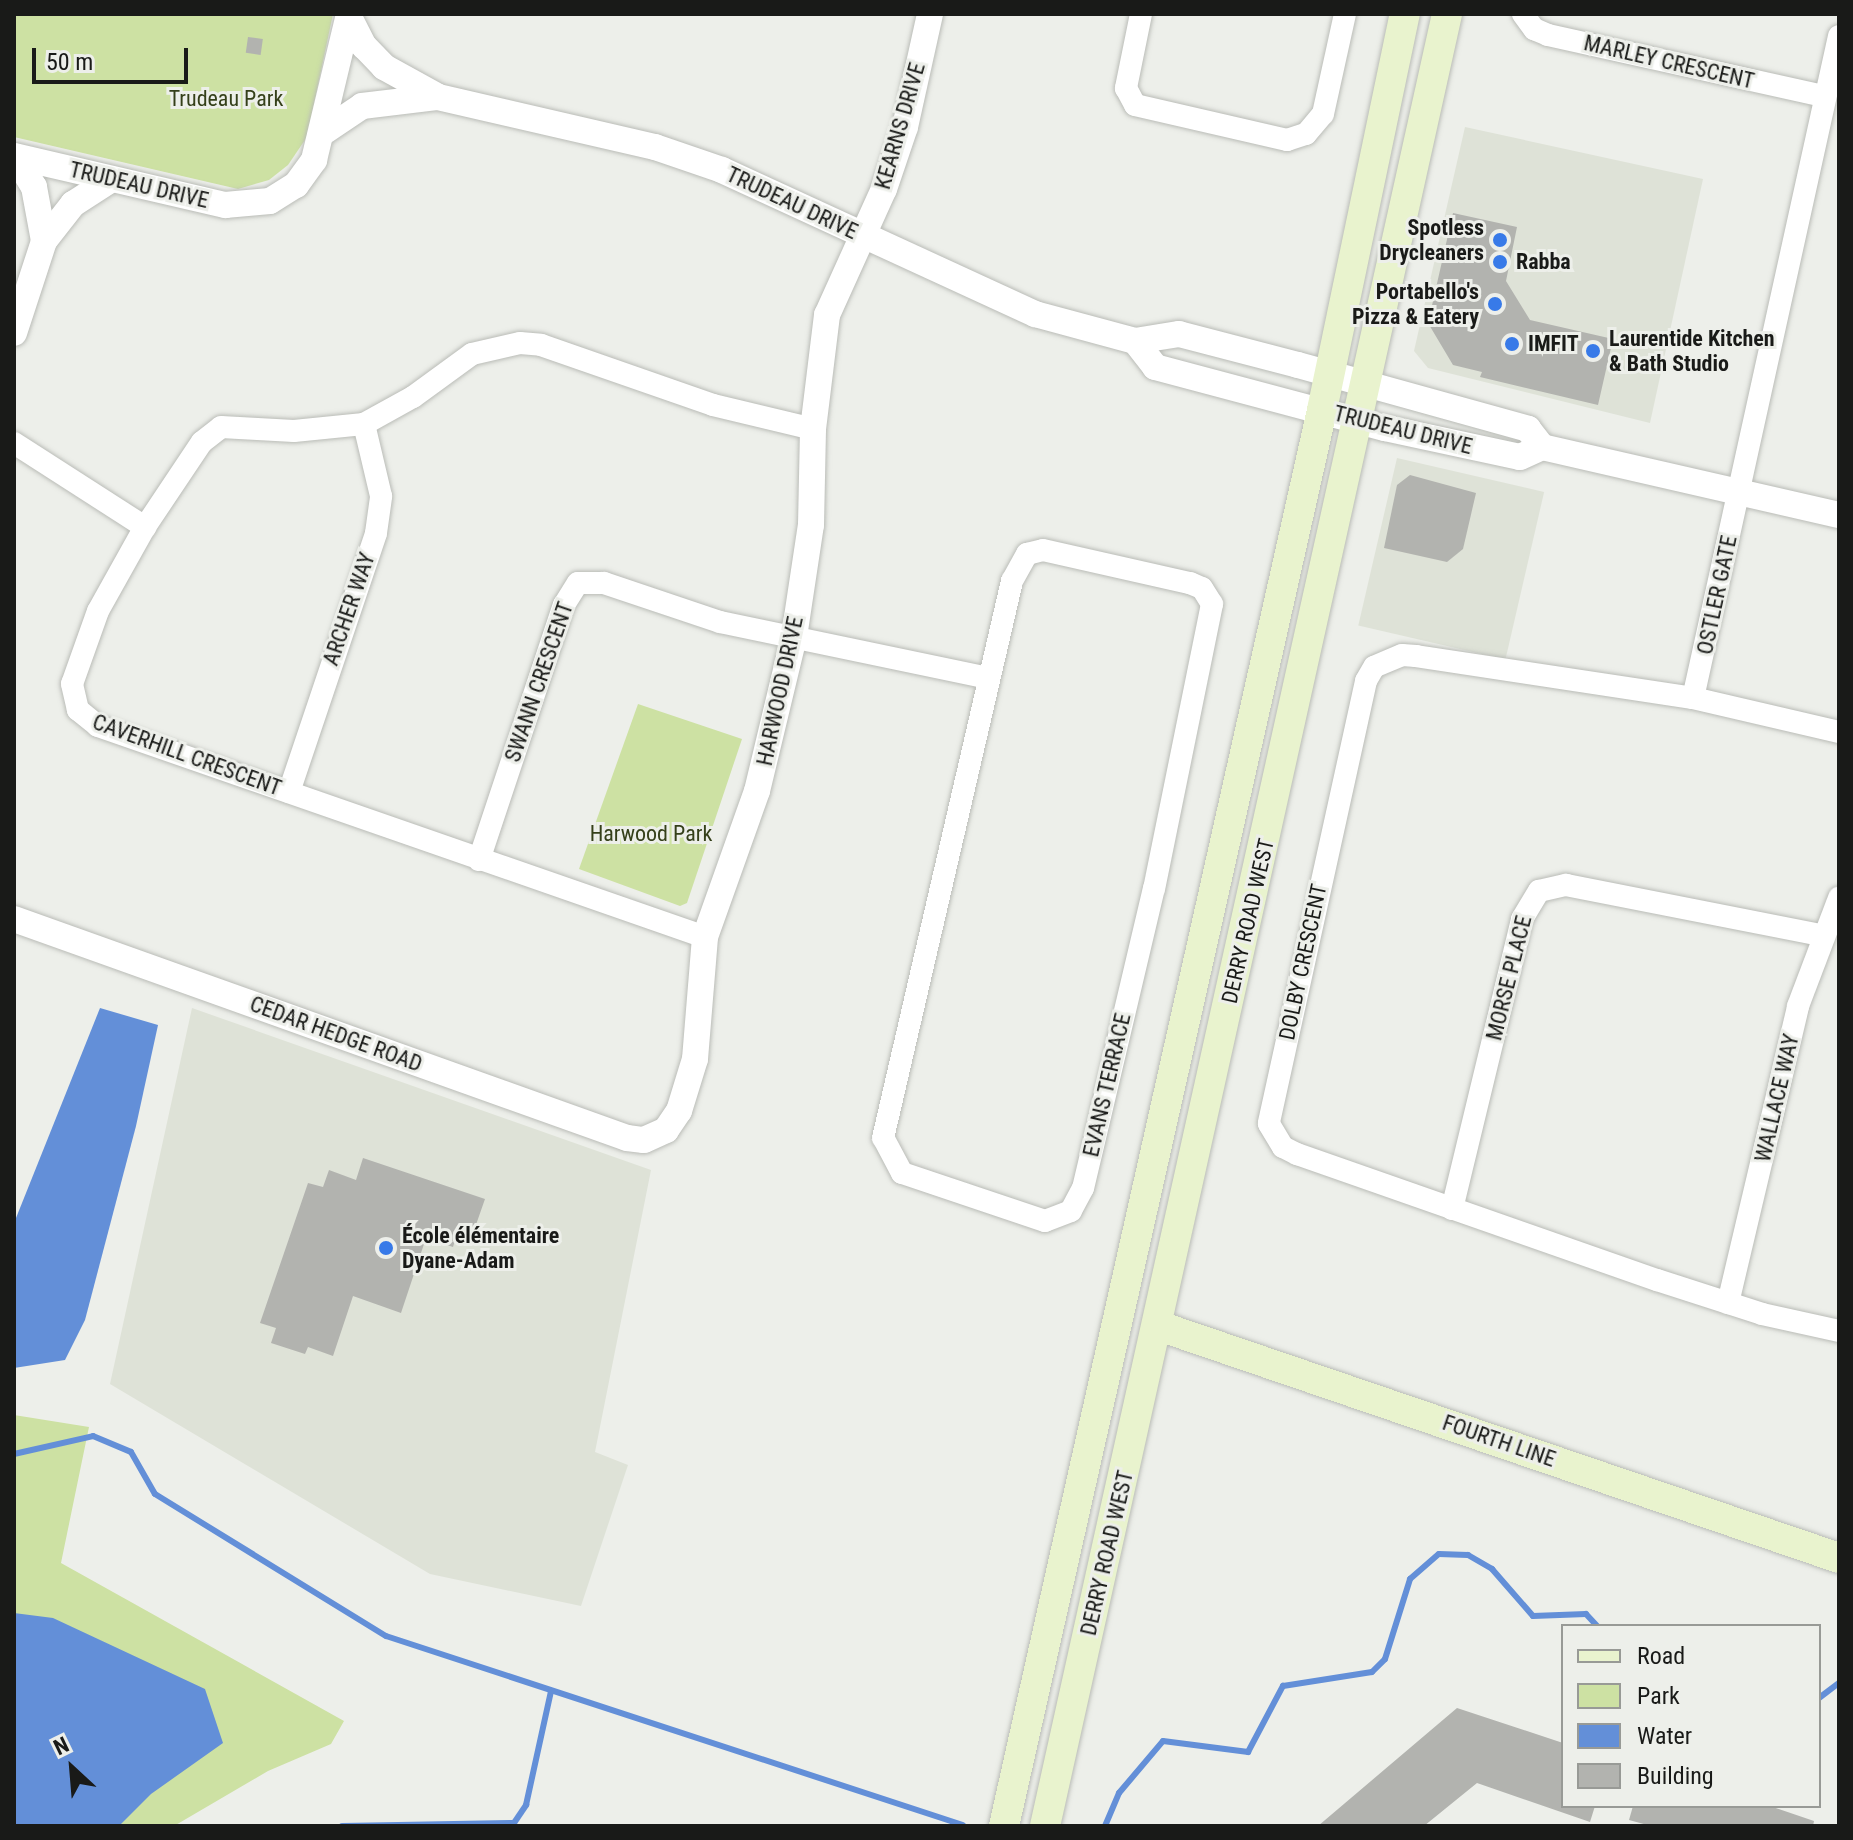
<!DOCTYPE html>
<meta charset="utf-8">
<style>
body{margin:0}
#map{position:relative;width:1853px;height:1840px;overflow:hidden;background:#edefea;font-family:"Roboto Condensed",sans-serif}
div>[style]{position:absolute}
.built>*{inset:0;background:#dee2d7;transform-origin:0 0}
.green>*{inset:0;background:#cde1a3}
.water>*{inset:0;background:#638fd8}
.stream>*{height:6px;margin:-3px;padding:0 3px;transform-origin:3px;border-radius:3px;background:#638fd8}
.building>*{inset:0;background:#b2b3af;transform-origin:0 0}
.roads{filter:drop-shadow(0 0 2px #babcb7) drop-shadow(0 0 2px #babcb7)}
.minor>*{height:22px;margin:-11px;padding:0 11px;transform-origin:11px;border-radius:11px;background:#fff}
.tertiary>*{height:26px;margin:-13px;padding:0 13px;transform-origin:13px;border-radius:13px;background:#fff}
.secondary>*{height:30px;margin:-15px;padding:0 15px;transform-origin:15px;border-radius:15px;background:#e9f3ce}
.dots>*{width:22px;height:22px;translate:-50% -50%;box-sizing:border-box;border:4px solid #edefea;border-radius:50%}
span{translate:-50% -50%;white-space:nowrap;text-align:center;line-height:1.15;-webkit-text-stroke:6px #edefea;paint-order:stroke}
.street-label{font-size:22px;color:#191a18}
.park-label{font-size:22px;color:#35401a}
.poi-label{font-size:22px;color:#191a18;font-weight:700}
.right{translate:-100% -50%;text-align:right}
.left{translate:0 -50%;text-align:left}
.frame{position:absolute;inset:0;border:16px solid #191a18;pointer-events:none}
.legend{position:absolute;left:1561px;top:1624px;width:260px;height:184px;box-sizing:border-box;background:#edefea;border:2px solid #989a96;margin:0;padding:10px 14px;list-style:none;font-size:24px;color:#191a18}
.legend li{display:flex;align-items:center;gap:16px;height:40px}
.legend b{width:40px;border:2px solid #989a96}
.north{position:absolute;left:32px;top:1728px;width:80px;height:80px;-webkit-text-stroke:6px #edefea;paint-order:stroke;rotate:334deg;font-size:22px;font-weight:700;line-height:32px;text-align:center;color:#191a18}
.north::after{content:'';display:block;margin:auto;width:28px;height:36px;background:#191a18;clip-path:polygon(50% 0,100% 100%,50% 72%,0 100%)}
.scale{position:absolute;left:32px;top:48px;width:156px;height:36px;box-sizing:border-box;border:4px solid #191a18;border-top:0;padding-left:10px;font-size:24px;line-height:28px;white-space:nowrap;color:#191a18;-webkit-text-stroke:6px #edefea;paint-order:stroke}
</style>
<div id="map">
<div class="built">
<div style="clip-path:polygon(1465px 127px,1703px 179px,1650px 423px,1428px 368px,1414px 351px)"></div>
<div style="left:1397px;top:458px;width:151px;height:172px;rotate:13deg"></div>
<div style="clip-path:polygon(192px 1008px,651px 1170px,595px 1452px,628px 1465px,581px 1606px,430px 1574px,110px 1384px)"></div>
</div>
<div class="green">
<div style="clip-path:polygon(14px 14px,333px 14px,307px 137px,288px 165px,269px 180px,238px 189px,14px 137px)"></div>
<div style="clip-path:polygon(638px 704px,742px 739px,687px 903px,680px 906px,579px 869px)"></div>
<div style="clip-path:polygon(14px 1415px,89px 1427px,61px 1563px,344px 1721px,331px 1744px,268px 1771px,174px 1826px,14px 1826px)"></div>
</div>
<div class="water">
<div style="clip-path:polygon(100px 1008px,158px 1025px,136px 1126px,85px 1320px,65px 1360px,14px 1368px,14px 1223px)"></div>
<div style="clip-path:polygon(14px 1613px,53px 1618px,205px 1689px,223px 1743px,151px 1794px,119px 1826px,14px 1826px)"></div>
</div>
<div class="stream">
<div style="left:14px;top:1454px;width:81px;rotate:-12.8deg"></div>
<div style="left:93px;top:1436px;width:41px;rotate:22.8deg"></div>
<div style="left:131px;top:1452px;width:48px;rotate:60.3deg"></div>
<div style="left:155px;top:1494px;width:271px;rotate:31.6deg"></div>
<div style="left:386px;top:1636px;width:607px;rotate:18.14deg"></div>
<div style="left:1819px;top:1698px;width:25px;rotate:-37deg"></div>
<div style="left:342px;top:1826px;width:172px;rotate:-1deg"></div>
<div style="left:514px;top:1823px;width:22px;rotate:-56deg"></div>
<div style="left:526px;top:1805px;width:117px;rotate:-77.6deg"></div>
<div style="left:1105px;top:1826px;width:36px;rotate:-67deg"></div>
<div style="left:1119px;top:1793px;width:68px;rotate:-49.8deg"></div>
<div style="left:1163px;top:1741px;width:86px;rotate:7.4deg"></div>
<div style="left:1248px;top:1752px;width:75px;rotate:-62.1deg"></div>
<div style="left:1283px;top:1686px;width:90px;rotate:-8.9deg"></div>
<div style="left:1372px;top:1672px;width:18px;rotate:-45deg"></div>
<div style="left:1385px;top:1659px;width:84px;rotate:-72.6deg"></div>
<div style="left:1410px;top:1579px;width:38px;rotate:-41deg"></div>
<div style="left:1439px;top:1554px;width:29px;rotate:2deg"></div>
<div style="left:1468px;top:1555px;width:28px;rotate:30deg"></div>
<div style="left:1492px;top:1569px;width:62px;rotate:48.9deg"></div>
<div style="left:1533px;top:1616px;width:53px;rotate:-2.2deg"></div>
<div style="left:1586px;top:1614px;width:16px;rotate:47deg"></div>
</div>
<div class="building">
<div style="left:248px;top:37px;width:15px;height:16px;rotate:8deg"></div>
<div style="clip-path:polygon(1453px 213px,1517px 227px,1506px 281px,1530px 320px,1613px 339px,1598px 405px,1480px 377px,1482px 372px,1453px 365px,1428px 323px)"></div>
<div style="clip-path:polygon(1410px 475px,1476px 493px,1463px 549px,1447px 562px,1384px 548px,1397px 485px)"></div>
<div style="clip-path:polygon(363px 1158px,485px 1199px,471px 1239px,457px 1234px,453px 1247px,426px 1238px,401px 1313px,353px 1296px,333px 1356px,308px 1347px,305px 1354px,271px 1343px,276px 1328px,260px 1323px,308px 1183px,323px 1187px,329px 1170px,356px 1180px)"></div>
<div style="clip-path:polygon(1457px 1708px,1563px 1743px,1563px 1806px,1595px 1806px,1590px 1822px,1477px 1783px,1424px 1826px,1318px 1826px)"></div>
<div style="clip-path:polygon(1633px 1806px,1770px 1806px,1814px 1821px,1813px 1826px,1651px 1826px,1629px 1820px)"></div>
</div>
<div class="roads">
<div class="minor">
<div style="left:1141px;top:14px;width:76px;rotate:101.5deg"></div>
<div style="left:1126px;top:88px;width:19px;rotate:62deg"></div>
<div style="left:1135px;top:105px;width:156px;rotate:13deg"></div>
<div style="left:1287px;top:140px;width:20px;rotate:-18deg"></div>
<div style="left:1306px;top:134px;width:26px;rotate:-50deg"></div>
<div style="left:1323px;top:114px;width:102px;rotate:-77.6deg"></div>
<div style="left:1523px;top:14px;width:19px;rotate:54deg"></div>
<div style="left:1534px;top:29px;width:15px;rotate:23deg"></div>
<div style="left:1548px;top:35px;width:282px;rotate:12.5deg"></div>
<div style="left:14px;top:443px;width:156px;rotate:32.7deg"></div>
<div style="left:1043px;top:550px;width:151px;rotate:12.7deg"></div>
<div style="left:1190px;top:583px;width:13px;rotate:23deg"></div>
<div style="left:1202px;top:588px;width:19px;rotate:58deg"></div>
<div style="left:1212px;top:604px;width:290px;rotate:101.5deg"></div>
<div style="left:1154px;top:888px;width:308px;rotate:103.3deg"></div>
<div style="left:1083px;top:1188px;width:26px;rotate:118deg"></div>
<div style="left:1071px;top:1211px;width:28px;rotate:159deg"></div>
<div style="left:1045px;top:1221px;width:151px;rotate:-161.4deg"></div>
<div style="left:902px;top:1173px;width:40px;rotate:-118deg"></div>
<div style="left:883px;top:1138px;width:572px;rotate:-76.96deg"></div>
<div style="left:1012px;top:581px;width:31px;rotate:-61deg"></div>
<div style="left:1027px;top:554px;width:16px;rotate:-14deg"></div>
<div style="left:1693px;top:698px;width:678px;rotate:-77.56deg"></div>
<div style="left:1839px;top:732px;width:150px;rotate:-166.9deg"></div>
<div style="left:1693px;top:698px;width:280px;rotate:-171.4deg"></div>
<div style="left:1416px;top:656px;width:14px;rotate:-176deg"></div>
<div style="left:1402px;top:655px;width:30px;rotate:157deg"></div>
<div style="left:1374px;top:667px;width:16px;rotate:120deg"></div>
<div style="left:1366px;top:681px;width:453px;rotate:102.4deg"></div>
<div style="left:1269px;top:1124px;width:27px;rotate:59deg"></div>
<div style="left:1283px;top:1147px;width:16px;rotate:27deg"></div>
<div style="left:1297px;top:1154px;width:381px;rotate:19.3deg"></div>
<div style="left:1657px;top:1280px;width:110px;rotate:17.9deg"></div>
<div style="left:1762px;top:1314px;width:79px;rotate:12.4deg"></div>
<div style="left:289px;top:792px;width:273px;rotate:-71.4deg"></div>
<div style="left:376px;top:533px;width:37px;rotate:-82deg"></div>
<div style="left:381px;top:496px;width:74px;rotate:-103.3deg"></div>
<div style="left:479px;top:860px;width:269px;rotate:-71.6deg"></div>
<div style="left:564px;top:605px;width:26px;rotate:-58deg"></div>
<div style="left:578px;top:583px;width:26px"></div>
<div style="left:604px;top:583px;width:122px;rotate:18.6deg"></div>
<div style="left:720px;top:622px;width:273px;rotate:11.8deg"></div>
<div style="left:705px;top:937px;width:643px;rotate:-160.83deg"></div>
<div style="left:98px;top:726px;width:26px;rotate:-141deg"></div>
<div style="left:78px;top:710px;width:27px;rotate:-103deg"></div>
<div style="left:72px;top:684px;width:77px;rotate:-70.4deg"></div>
<div style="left:98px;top:611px;width:96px;rotate:-60.8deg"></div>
<div style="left:145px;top:527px;width:102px;rotate:-56.2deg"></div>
<div style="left:202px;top:442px;width:24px;rotate:-38deg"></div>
<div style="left:221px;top:427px;width:73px;rotate:3.1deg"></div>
<div style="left:294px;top:431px;width:70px;rotate:-5.7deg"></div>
<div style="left:364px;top:424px;width:56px;rotate:-28.9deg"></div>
<div style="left:413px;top:397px;width:73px;rotate:-36.1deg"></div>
<div style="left:472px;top:354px;width:49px;rotate:-12.9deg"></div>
<div style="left:520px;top:343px;width:21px;rotate:5deg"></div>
<div style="left:541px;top:345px;width:182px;rotate:19.2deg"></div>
<div style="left:713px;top:405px;width:103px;rotate:13.5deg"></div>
<div style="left:1452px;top:1209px;width:298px;rotate:-76.4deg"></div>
<div style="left:1522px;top:919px;width:33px;rotate:-59deg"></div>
<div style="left:1539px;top:891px;width:28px;rotate:-13deg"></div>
<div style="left:1566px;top:885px;width:260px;rotate:11.1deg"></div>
<div style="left:1728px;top:1303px;width:305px;rotate:-76.7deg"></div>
<div style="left:1798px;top:1006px;width:116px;rotate:-69.2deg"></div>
</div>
<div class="tertiary">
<div style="left:349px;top:17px;width:33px;rotate:63deg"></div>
<div style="left:364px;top:46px;width:29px;rotate:46deg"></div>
<div style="left:384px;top:67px;width:58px;rotate:28.8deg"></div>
<div style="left:322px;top:133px;width:48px;rotate:-34deg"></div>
<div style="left:362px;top:106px;width:77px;rotate:-6.8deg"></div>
<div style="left:438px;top:97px;width:223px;rotate:13deg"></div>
<div style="left:655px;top:147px;width:71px;rotate:18.9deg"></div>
<div style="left:722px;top:170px;width:345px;rotate:24.7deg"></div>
<div style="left:1035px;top:314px;width:104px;rotate:15.1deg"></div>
<div style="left:1135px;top:341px;width:45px;rotate:-9deg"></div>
<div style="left:1179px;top:334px;width:123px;rotate:14.6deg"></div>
<div style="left:1298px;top:365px;width:239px;rotate:15.5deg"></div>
<div style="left:1528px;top:429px;width:23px;rotate:52deg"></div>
<div style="left:14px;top:156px;width:217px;rotate:13.1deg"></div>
<div style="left:225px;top:205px;width:45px;rotate:-5.1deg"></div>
<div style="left:270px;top:201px;width:31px;rotate:-32deg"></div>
<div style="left:296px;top:185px;width:31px;rotate:-54deg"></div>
<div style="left:314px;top:160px;width:150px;rotate:-76.5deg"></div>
<div style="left:44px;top:241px;width:47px;rotate:-51.9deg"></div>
<div style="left:73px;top:204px;width:46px;rotate:-32.7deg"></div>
<div style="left:14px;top:333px;width:97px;rotate:-71.9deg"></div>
<div style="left:44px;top:241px;width:55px;rotate:-100.5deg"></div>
<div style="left:34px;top:187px;width:36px;rotate:-122deg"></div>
<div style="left:1135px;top:341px;width:33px;rotate:52deg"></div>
<div style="left:1155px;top:367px;width:238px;rotate:14.9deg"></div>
<div style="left:1385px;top:428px;width:138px;rotate:12.1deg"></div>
<div style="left:1520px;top:457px;width:24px;rotate:-24deg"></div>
<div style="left:1542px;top:447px;width:305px;rotate:12.9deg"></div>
<div style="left:14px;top:919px;width:651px;rotate:19.66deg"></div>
<div style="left:627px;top:1138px;width:17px;rotate:7deg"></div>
<div style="left:644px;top:1140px;width:24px;rotate:-24deg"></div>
<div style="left:666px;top:1130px;width:23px;rotate:-56deg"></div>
<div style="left:679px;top:1111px;width:54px;rotate:-72.9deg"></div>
<div style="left:695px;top:1059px;width:122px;rotate:-85.3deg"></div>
<div style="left:705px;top:937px;width:155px;rotate:-70.4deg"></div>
<div style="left:757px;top:791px;width:158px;rotate:-76.5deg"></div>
<div style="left:794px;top:637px;width:113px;rotate:-81.4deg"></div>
<div style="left:811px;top:525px;width:96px;rotate:-88.8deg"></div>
<div style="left:813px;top:429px;width:115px;rotate:-83deg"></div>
<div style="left:827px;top:315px;width:138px;rotate:-65.7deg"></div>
<div style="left:884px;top:189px;width:65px;rotate:-71.3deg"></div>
<div style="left:905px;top:127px;width:116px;rotate:-77.5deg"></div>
</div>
<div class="secondary">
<div style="left:1159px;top:1326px;width:718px;rotate:18.84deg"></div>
<div style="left:1004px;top:1826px;width:1451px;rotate:-77.34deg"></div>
<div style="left:1322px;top:410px;width:405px;rotate:-78.2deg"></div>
<div style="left:1045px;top:1826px;width:1856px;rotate:-77.49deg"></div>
</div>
</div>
<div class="dots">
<div style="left:1500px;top:240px;background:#387ae8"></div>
<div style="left:1500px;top:262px;background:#387ae8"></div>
<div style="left:1495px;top:304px;background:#387ae8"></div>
<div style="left:1512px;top:344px;background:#387ae8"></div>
<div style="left:1593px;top:351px;background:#387ae8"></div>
<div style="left:386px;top:1248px;background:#387ae8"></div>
</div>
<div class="street-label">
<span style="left:1669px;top:62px;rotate:13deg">MARLEY CRESCENT</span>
<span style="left:900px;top:126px;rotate:-74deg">KEARNS DRIVE</span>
<span style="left:139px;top:185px;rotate:13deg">TRUDEAU DRIVE</span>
<span style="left:792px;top:203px;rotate:25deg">TRUDEAU DRIVE</span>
<span style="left:1403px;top:430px;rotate:14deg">TRUDEAU DRIVE</span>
<span style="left:1717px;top:595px;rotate:-78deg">OSTLER GATE</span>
<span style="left:349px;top:609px;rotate:-71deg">ARCHER WAY</span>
<span style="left:539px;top:682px;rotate:-71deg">SWANN CRESCENT</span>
<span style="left:780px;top:691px;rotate:-78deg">HARWOOD DRIVE</span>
<span style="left:187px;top:755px;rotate:20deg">CAVERHILL CRESCENT</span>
<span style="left:1248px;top:921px;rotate:-77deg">DERRY ROAD WEST</span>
<span style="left:1303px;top:962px;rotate:-78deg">DOLBY CRESCENT</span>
<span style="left:1509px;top:978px;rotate:-76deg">MORSE PLACE</span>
<span style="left:336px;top:1034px;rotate:20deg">CEDAR HEDGE ROAD</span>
<span style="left:1107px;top:1085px;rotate:-77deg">EVANS TERRACE</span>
<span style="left:1777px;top:1098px;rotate:-77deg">WALLACE WAY</span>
<span style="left:1499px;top:1441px;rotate:19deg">FOURTH LINE</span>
<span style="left:1107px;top:1553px;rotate:-77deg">DERRY ROAD WEST</span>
</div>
<div class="park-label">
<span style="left:226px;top:99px">Trudeau Park</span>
<span style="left:651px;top:834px">Harwood Park</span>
</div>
<div class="poi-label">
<span class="right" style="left:1484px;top:240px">Spotless<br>Drycleaners</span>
<span class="left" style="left:1516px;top:262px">Rabba</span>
<span class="right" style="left:1479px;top:304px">Portabello's<br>Pizza &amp; Eatery</span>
<span class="left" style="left:1609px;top:351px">Laurentide Kitchen<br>&amp; Bath Studio</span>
<span class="left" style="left:1528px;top:344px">IMFIT</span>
<span class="left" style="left:402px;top:1248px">École élémentaire<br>Dyane-Adam</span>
</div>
<div class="frame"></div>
<ul class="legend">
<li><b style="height:10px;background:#e9f3ce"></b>Road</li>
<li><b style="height:22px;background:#cde1a3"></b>Park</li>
<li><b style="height:22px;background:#638fd8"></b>Water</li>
<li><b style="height:22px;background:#b2b3af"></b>Building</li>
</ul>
<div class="north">N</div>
<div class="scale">50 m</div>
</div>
